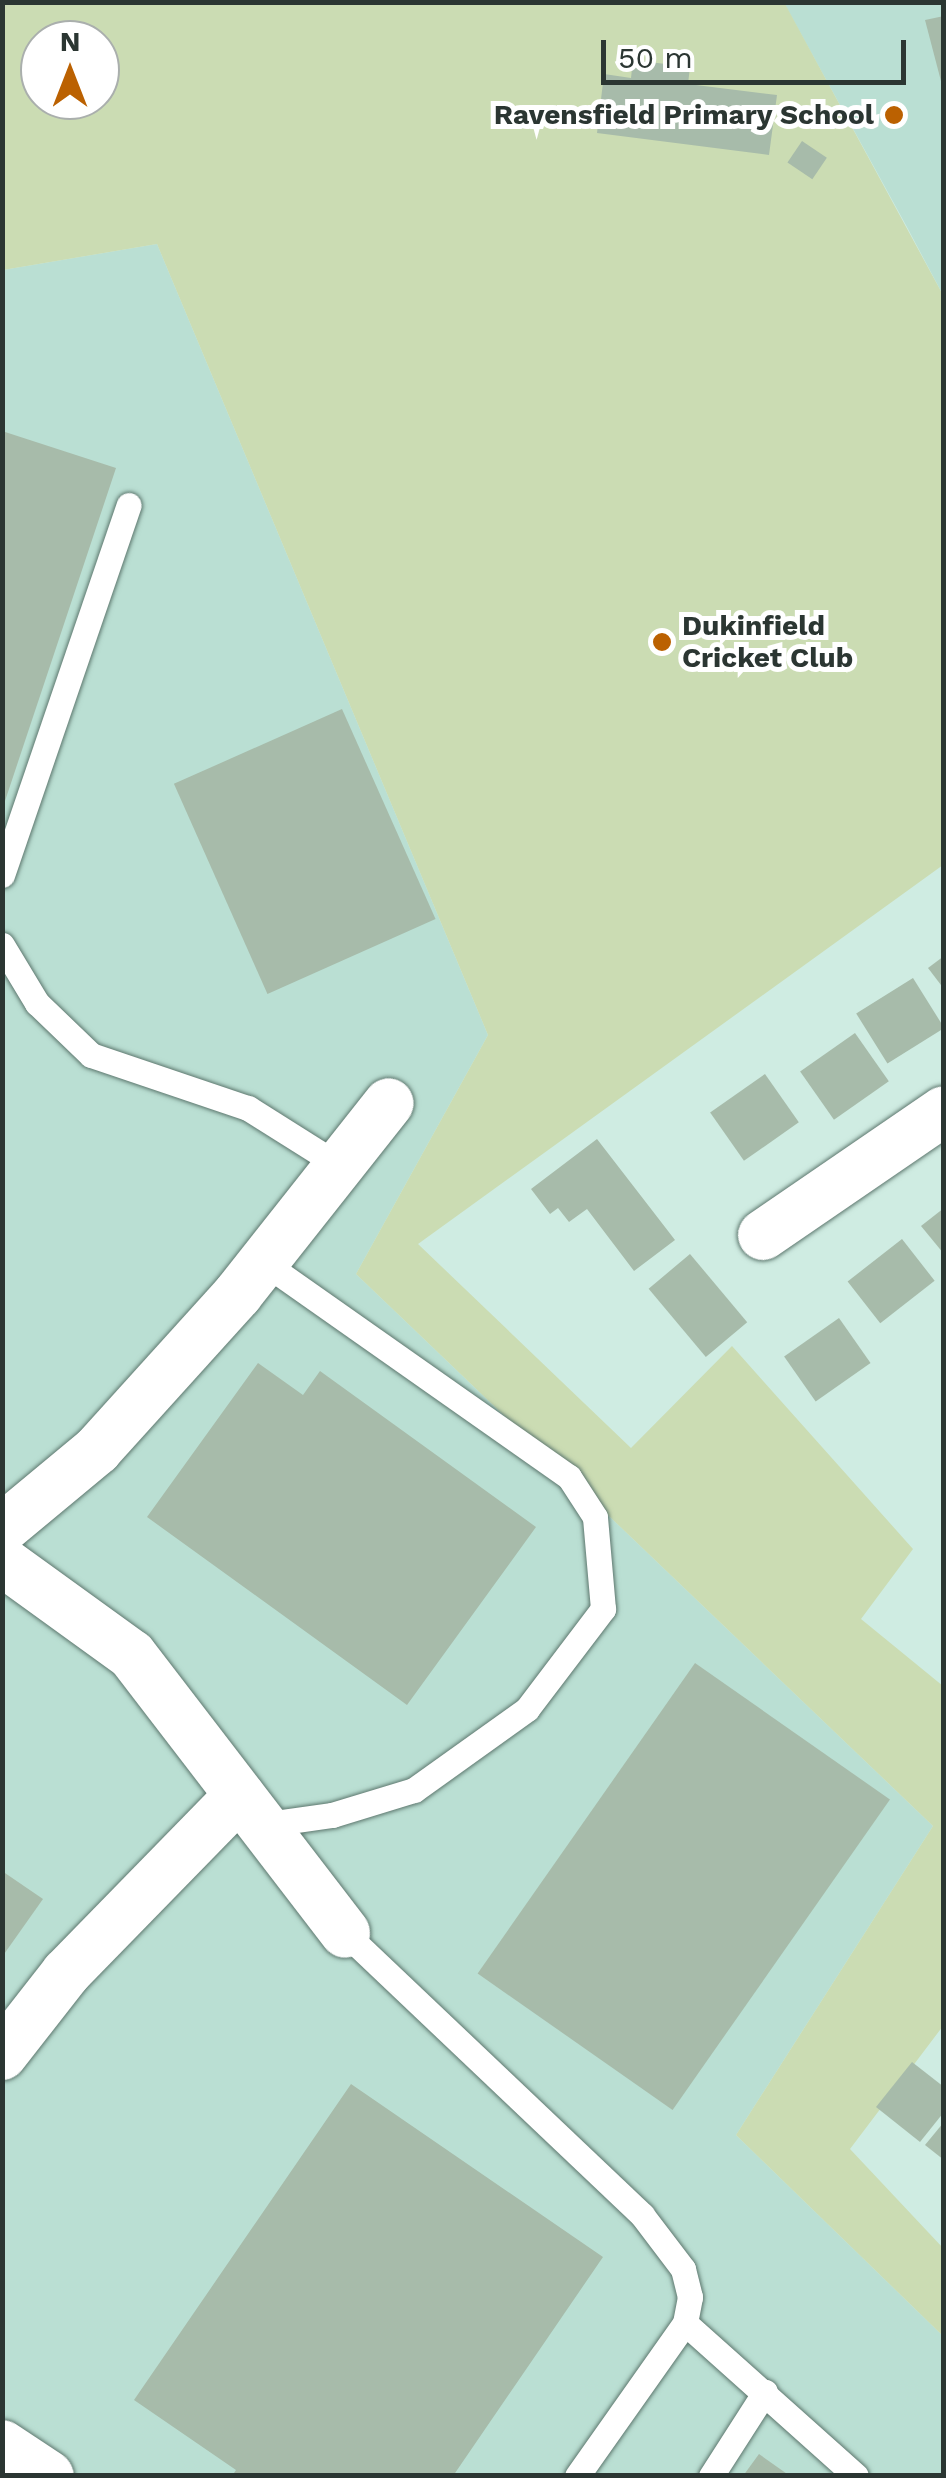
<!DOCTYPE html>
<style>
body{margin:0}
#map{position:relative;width:946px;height:2478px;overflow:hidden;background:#cfece2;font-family:"Work Sans",sans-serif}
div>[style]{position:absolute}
.built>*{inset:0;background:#badfd3}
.green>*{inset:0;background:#cbdcb3}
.building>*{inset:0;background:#a7bbaa;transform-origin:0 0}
.roads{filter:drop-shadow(0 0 2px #5d776e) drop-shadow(0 0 2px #5d776e)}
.lane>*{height:25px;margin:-12.5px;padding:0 12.5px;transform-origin:12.5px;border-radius:12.5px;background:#fff}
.street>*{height:50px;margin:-25px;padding:0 25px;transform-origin:25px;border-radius:25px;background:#fff}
.dots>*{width:28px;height:28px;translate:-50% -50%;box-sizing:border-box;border:5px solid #fff;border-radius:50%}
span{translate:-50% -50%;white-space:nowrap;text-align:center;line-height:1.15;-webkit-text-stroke:10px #fff;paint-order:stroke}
.poi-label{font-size:28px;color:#2b3632;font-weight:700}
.right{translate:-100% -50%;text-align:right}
.left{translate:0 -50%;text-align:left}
.frame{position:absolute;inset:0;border:5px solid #2b3632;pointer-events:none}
.north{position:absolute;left:20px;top:20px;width:100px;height:100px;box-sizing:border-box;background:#fff;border:2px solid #aaafad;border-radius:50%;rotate:0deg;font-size:28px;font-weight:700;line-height:40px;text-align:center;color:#2b3632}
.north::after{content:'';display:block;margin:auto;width:35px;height:45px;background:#bb6101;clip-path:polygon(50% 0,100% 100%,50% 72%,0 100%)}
.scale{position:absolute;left:601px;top:40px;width:305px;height:45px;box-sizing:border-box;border:5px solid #2b3632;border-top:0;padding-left:12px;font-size:30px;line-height:35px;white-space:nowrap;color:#2b3632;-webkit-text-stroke:8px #fff;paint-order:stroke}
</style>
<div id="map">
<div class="built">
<div style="clip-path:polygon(784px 3px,943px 3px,943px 295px,907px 227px)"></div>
<div style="clip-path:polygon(157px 244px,488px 1035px,356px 1274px,933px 1826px,736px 2135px,943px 2336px,943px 2475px,3px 2476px,3px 270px)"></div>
</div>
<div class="green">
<div style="clip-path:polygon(evenodd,784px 2px,943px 295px,943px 865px,418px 1244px,631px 1448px,732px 1346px,913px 1549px,861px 1619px,943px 1686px,943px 2026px,850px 2149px,943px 2248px,943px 2336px,736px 2135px,933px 1826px,356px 1274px,488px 1035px,157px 244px,3px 270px,3px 3px,784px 2px,40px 40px,100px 40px,100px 100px,40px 100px,40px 40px)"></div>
</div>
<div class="building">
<div style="clip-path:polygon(944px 16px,944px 85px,942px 85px,925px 20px)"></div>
<div style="clip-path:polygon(633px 60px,690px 67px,688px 84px,777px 95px,769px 155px,597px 133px,604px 74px,631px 78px)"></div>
<div style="left:802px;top:141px;width:30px;height:26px;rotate:34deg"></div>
<div style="clip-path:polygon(2px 431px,116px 468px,3px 807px,2px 807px)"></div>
<div style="left:342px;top:709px;width:230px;height:184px;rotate:66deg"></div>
<div style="clip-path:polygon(944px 956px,944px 989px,928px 968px)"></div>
<div style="left:913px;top:978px;width:59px;height:67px;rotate:58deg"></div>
<div style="left:855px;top:1033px;width:59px;height:67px;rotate:55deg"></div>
<div style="left:765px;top:1074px;width:59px;height:67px;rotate:55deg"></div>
<div style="clip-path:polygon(597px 1139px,675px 1240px,634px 1271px,587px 1209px,569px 1222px,558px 1208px,550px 1214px,531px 1189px)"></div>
<div style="clip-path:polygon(944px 1208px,944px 1254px,921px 1226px)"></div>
<div style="left:902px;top:1239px;width:53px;height:69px;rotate:52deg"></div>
<div style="left:690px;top:1254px;width:89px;height:54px;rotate:50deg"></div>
<div style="left:839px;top:1318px;width:55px;height:67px;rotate:55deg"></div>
<div style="clip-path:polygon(258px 1363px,303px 1395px,320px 1371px,536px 1527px,407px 1705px,147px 1517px)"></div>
<div style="left:695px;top:1663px;width:238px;height:379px;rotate:35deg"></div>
<div style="clip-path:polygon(2px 1871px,43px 1899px,2px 1957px)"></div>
<div style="clip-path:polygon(912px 2062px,944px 2087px,944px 2112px,920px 2142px,876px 2107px)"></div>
<div style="clip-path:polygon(351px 2084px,603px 2257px,453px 2476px,232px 2476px,236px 2470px,134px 2400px)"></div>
<div style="clip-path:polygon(944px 2122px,944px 2160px,925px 2145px)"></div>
<div style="clip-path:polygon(759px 2454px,790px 2476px,743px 2476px)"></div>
</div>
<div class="roads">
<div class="lane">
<div style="left:2px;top:875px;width:391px;rotate:-71.1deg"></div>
<div style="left:2px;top:945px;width:68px;rotate:58.9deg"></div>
<div style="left:37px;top:1003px;width:75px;rotate:43.9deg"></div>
<div style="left:91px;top:1055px;width:166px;rotate:18.7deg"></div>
<div style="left:248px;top:1108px;width:109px;rotate:32.2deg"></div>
<div style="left:261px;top:1825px;width:72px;rotate:-8deg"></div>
<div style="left:332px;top:1815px;width:86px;rotate:-17deg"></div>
<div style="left:414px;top:1790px;width:139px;rotate:-35.6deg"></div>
<div style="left:527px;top:1709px;width:126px;rotate:-52.8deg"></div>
<div style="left:603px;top:1609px;width:92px;rotate:-95deg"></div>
<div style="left:595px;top:1517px;width:48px;rotate:-123deg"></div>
<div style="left:569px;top:1477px;width:374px;rotate:-144.9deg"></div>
<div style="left:345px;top:1933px;width:410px;rotate:43.5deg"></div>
<div style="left:642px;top:2215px;width:68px;rotate:52.8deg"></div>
<div style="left:683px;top:2269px;width:29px;rotate:76deg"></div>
<div style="left:690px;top:2297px;width:26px;rotate:101deg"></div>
<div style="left:685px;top:2323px;width:187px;rotate:125.2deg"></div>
<div style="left:685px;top:2323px;width:229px;rotate:41.8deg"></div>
<div style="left:711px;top:2476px;width:100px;rotate:-57.3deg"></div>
</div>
<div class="street">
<div style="left:763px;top:1235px;width:219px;rotate:-34.4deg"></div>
<div style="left:2px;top:1529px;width:124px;rotate:-39.7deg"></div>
<div style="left:97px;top:1450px;width:210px;rotate:-47.9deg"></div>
<div style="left:238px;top:1294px;width:243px;rotate:-51.7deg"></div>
<div style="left:2px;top:1561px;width:160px;rotate:35.9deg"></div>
<div style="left:132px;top:1655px;width:350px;rotate:52.5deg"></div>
<div style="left:2px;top:2055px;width:104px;rotate:-52deg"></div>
<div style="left:66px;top:1973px;width:248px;rotate:-45.7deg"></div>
<div style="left:2px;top:2445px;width:56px;rotate:33.4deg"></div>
</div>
</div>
<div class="dots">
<div style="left:894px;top:115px;background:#bb6101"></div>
<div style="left:662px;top:642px;background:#bb6101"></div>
</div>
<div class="poi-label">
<span class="right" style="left:874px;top:115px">Ravensfield Primary School</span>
<span class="left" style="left:682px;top:642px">Dukinfield<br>Cricket Club</span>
</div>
<div class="frame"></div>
<div class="north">N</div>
<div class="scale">50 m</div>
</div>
